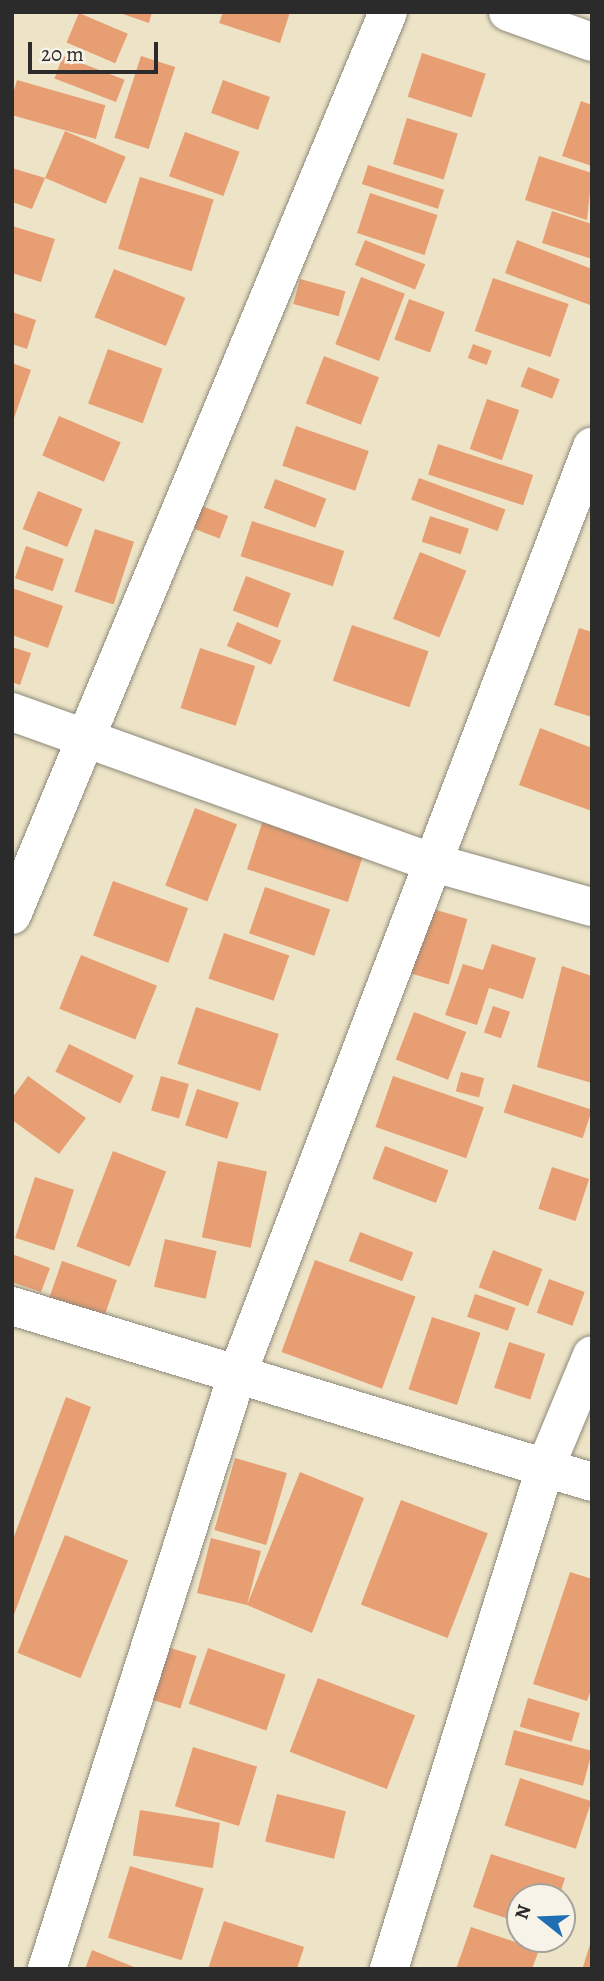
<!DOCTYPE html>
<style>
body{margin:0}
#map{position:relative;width:604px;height:1981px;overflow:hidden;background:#ede4c7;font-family:Alegreya,serif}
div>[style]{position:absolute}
.building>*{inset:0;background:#e79e73;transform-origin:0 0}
.roads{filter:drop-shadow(0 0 2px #8c8879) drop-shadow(0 0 2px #8c8879)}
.street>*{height:38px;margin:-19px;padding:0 19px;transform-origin:19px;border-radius:19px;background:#fff}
span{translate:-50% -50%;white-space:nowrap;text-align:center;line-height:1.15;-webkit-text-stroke:7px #f7f3e8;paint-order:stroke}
.frame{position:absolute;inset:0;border:14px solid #2b2b2b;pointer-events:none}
.north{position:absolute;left:506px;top:1883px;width:70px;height:70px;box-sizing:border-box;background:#f7f3e8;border:2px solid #a5a39c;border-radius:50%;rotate:288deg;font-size:19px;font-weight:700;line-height:28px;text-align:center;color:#2b2b2b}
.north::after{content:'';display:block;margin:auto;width:24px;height:32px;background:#1f6fb2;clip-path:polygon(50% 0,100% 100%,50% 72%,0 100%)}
.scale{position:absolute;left:28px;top:42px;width:130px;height:32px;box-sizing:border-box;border:4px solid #2b2b2b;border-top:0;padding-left:9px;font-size:21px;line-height:24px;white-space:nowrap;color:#2b2b2b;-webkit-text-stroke:5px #f7f3e8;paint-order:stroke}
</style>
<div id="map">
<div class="building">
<div style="clip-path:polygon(117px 12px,152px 12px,149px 23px)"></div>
<div style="clip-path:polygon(223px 12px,290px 12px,280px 43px,219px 23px)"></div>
<div style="left:79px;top:13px;width:53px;height:32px;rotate:23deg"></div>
<div style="left:422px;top:53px;width:67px;height:46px;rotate:18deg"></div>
<div style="left:63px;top:56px;width:66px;height:24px;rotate:21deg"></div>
<div style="left:141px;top:56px;width:36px;height:86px;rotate:18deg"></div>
<div style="left:17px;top:80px;width:92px;height:35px;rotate:16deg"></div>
<div style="left:223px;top:80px;width:50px;height:35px;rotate:20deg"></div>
<div style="clip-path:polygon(581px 101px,592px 105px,592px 166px,562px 156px)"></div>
<div style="left:407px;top:118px;width:53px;height:48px;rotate:17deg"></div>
<div style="left:65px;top:131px;width:66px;height:51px;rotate:23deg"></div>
<div style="left:185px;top:132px;width:58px;height:47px;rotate:20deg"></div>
<div style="clip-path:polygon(539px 156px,592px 173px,587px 220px,525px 200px)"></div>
<div style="left:368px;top:165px;width:80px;height:20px;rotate:18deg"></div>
<div style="clip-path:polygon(12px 168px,45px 178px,32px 209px,12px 202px)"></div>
<div style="left:140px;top:177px;width:77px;height:75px;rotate:17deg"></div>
<div style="left:370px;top:193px;width:71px;height:42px;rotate:18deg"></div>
<div style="clip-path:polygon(552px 211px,592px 224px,592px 259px,542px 243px)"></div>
<div style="clip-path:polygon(12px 226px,55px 239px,41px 282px,12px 273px)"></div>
<div style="left:365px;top:240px;width:65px;height:27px;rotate:22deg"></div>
<div style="clip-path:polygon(517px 240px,592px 269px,590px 305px,505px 273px)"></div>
<div style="left:114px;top:269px;width:77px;height:52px;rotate:22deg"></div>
<div style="left:361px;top:277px;width:47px;height:72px;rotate:21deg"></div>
<div style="left:493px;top:278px;width:80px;height:56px;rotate:19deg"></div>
<div style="left:300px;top:279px;width:47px;height:26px;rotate:15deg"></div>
<div style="left:409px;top:299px;width:38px;height:43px;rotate:20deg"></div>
<div style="clip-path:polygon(12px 312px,36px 320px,27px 349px,12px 344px)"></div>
<div style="left:473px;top:344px;width:20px;height:15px;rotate:20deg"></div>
<div style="left:108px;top:349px;width:58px;height:58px;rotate:20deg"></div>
<div style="left:324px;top:356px;width:59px;height:51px;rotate:21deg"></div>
<div style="clip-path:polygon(12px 363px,31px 370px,13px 421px,12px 421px)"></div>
<div style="left:528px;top:367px;width:34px;height:21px;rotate:21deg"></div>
<div style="left:487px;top:399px;width:34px;height:53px;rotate:19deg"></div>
<div style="left:59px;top:416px;width:67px;height:43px;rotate:23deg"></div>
<div style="left:296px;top:426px;width:77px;height:42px;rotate:19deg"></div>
<div style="left:438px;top:444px;width:100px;height:32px;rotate:18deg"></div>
<div style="left:419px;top:478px;width:92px;height:23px;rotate:20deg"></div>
<div style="left:275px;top:479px;width:55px;height:31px;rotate:21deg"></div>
<div style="left:38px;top:491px;width:48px;height:41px;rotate:22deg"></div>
<div style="left:202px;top:506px;width:28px;height:24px;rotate:21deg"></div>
<div style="left:430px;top:516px;width:41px;height:27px;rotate:18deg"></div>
<div style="left:252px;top:521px;width:97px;height:37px;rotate:18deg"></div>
<div style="left:95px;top:529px;width:41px;height:66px;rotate:18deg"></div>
<div style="left:26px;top:546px;width:40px;height:34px;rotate:19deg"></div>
<div style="left:420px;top:552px;width:50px;height:72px;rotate:22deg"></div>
<div style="left:246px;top:576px;width:48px;height:37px;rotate:21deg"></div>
<div style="clip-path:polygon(12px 588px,63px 606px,48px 648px,12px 635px)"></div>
<div style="left:237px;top:622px;width:48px;height:26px;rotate:23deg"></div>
<div style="left:352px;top:625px;width:81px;height:59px;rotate:19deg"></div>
<div style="clip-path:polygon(579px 628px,592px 632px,592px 717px,554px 705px)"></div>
<div style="clip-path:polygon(12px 647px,31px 653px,20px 685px,12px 682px)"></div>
<div style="left:200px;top:648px;width:58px;height:63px;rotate:18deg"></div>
<div style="clip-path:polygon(540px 728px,592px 748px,592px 811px,519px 785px)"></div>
<div style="left:195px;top:808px;width:45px;height:83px;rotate:21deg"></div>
<div style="left:265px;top:814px;width:106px;height:58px;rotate:18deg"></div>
<div style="left:113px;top:881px;width:80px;height:58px;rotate:20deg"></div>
<div style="left:265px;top:887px;width:69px;height:49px;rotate:19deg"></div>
<div style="left:429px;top:908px;width:40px;height:68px;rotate:16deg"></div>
<div style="left:224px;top:933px;width:69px;height:48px;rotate:19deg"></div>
<div style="clip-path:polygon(492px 944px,536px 958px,523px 999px,489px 988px,477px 1025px,445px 1015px,463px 964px,483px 970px)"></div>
<div style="left:81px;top:955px;width:82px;height:58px;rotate:22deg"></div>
<div style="clip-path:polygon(562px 966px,592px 976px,592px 1083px,537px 1067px)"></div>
<div style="left:493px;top:1006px;width:18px;height:28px;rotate:19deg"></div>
<div style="left:196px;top:1007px;width:87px;height:60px;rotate:18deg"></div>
<div style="left:414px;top:1012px;width:56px;height:51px;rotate:21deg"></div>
<div style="left:69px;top:1044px;width:72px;height:31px;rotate:26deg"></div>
<div style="left:461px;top:1072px;width:24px;height:20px;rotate:15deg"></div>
<div style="clip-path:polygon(28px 1076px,86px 1118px,59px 1154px,12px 1120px,12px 1098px)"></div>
<div style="left:161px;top:1076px;width:29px;height:36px;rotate:16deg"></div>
<div style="left:393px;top:1076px;width:96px;height:54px;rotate:19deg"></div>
<div style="left:513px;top:1084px;width:83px;height:30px;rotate:18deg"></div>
<div style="left:197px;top:1089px;width:44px;height:38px;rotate:18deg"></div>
<div style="left:385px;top:1146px;width:68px;height:35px;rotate:21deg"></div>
<div style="left:113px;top:1151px;width:57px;height:102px;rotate:21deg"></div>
<div style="left:218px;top:1161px;width:50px;height:78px;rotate:12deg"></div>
<div style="left:552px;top:1167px;width:39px;height:44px;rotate:18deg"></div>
<div style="left:35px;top:1177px;width:41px;height:64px;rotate:18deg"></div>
<div style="left:360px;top:1232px;width:57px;height:31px;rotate:21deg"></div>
<div style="left:165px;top:1239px;width:53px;height:49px;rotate:13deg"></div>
<div style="left:493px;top:1250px;width:53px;height:40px;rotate:21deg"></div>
<div style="clip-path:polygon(12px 1254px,50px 1268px,41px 1292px,12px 1282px)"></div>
<div style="left:315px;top:1260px;width:107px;height:98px;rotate:20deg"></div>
<div style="left:62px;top:1261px;width:58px;height:45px;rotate:19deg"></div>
<div style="left:549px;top:1279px;width:38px;height:36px;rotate:20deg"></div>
<div style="left:475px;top:1294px;width:43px;height:24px;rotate:19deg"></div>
<div style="left:432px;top:1317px;width:51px;height:76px;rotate:18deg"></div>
<div style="left:509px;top:1342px;width:38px;height:48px;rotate:18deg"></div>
<div style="clip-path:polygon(66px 1397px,91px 1407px,12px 1620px,12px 1542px)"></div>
<div style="left:235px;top:1458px;width:54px;height:75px;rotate:16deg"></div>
<div style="clip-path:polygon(300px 1472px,364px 1498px,312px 1633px,247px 1605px,197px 1593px,211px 1538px,261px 1551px,247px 1605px)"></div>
<div style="left:401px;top:1500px;width:93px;height:112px;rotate:21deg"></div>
<div style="left:65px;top:1535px;width:68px;height:127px;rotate:22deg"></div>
<div style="clip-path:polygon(570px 1572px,592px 1579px,592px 1687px,587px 1701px,533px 1684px)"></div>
<div style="left:164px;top:1646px;width:34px;height:55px;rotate:17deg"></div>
<div style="left:208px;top:1648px;width:82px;height:59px;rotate:19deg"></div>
<div style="left:318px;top:1678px;width:104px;height:79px;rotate:21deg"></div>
<div style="left:528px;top:1698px;width:54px;height:30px;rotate:16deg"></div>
<div style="left:514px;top:1730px;width:81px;height:36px;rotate:15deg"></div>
<div style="left:193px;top:1747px;width:67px;height:62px;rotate:17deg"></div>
<div style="left:520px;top:1778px;width:75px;height:50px;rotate:18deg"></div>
<div style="left:277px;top:1794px;width:71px;height:49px;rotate:14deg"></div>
<div style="left:140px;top:1810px;width:81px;height:46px;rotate:9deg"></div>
<div style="clip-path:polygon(491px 1854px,565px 1878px,559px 1897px,520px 1897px,520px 1923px,473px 1907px)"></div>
<div style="left:130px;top:1866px;width:77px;height:75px;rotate:17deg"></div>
<div style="clip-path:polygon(224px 1921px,304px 1947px,297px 1969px,208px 1969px)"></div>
<div style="clip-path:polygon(471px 1927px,539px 1950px,532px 1969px,456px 1969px)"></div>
<div style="clip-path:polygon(591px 1941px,592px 1969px,589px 1969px,583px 1967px)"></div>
<div style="clip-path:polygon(92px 1950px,139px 1969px,85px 1969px)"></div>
</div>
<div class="roads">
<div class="street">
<div style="left:508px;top:12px;width:89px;rotate:19.7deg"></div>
<div style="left:12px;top:712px;width:448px;rotate:19.7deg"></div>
<div style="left:434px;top:863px;width:164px;rotate:15.6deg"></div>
<div style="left:12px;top:915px;width:978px;rotate:-67.39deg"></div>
<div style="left:12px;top:1306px;width:606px;rotate:16.88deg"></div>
<div style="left:47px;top:1969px;width:624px;rotate:-72.26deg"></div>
<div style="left:237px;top:1375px;width:994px;rotate:-69.07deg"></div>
<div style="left:389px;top:1969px;width:525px;rotate:-72.7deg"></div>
<div style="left:545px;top:1468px;width:122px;rotate:-67.4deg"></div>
</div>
</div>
<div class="frame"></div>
<div class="north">N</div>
<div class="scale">20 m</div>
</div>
